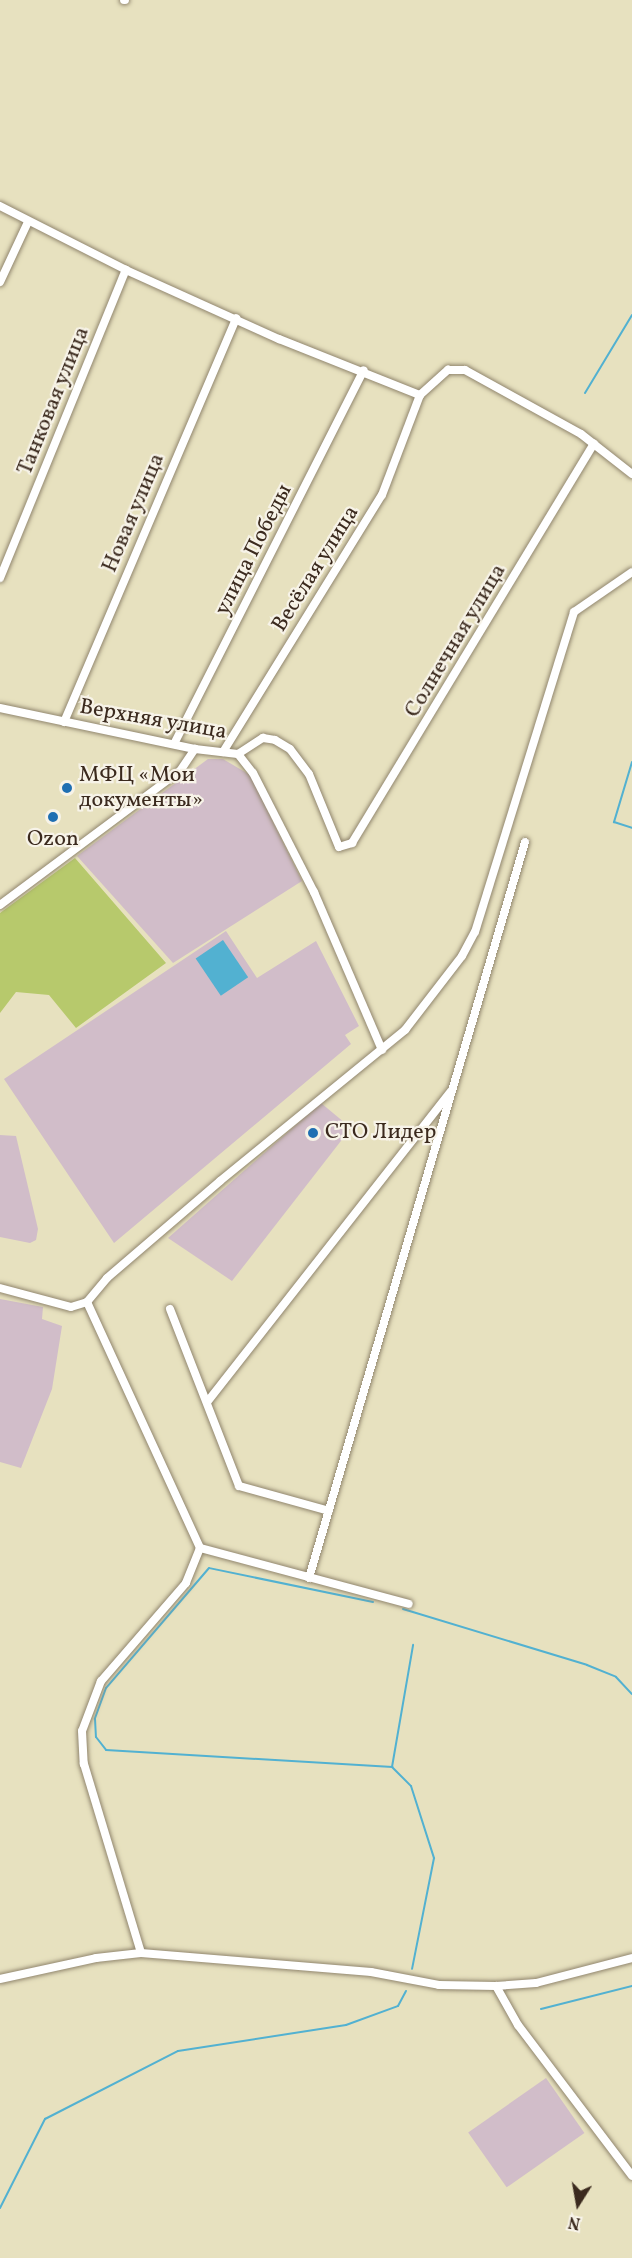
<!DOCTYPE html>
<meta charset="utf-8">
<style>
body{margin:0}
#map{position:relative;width:632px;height:2258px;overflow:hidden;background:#e7e1bf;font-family:Vollkorn,serif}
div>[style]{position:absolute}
.industrial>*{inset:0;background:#d1bdc9;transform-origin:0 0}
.green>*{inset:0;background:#b7c96c}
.water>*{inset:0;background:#52b1d1;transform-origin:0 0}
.stream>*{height:2px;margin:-1px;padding:0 1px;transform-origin:1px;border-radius:1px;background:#52b1d1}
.roads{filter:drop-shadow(0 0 2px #91866e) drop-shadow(0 0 2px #91866e)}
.minor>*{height:8px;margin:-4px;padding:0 4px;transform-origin:4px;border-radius:4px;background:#fff}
.dots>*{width:16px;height:16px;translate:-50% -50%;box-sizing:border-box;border:3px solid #f7f3e8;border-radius:50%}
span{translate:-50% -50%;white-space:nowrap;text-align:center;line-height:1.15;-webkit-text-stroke:4.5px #f7f3e8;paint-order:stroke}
.street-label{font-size:22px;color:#3b2a1e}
.poi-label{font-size:22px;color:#3b2a1e}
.left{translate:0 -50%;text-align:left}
.north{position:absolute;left:548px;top:2174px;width:60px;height:60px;-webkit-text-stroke:4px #f7f3e8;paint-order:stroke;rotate:191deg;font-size:16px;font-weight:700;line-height:24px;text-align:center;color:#3b2a1e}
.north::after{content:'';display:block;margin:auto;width:21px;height:27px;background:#3b2a1e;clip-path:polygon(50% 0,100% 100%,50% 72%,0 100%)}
</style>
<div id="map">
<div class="industrial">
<div style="clip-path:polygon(208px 759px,223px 759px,250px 775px,302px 881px,173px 963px,77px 856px)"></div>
<div style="clip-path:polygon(226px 931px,257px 978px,316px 941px,359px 1026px,345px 1035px,351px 1044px,114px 1243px,4px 1079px)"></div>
<div style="clip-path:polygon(321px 1103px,351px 1128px,232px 1281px,168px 1238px)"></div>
<div style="clip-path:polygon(0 1135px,16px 1136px,38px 1229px,36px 1240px,30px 1243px,0 1237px)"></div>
<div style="clip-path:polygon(0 1299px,43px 1307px,42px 1319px,62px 1326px,52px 1389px,21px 1468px,0 1462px)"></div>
<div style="left:546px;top:2078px;width:67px;height:95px;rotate:55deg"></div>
</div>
<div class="green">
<div style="clip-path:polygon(75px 858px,166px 963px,76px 1028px,49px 995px,16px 992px,0 1013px,0 913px)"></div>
</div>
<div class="water">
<div style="left:223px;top:940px;width:45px;height:33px;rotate:56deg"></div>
</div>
<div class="stream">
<div style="left:585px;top:393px;width:91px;rotate:-58.9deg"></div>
<div style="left:632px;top:762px;width:63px;rotate:106.7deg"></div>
<div style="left:614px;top:822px;width:19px;rotate:18deg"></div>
<div style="left:373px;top:1602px;width:167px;rotate:-168.3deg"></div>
<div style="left:209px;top:1568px;width:158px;rotate:130.6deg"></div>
<div style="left:106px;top:1688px;width:33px;rotate:110deg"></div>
<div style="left:95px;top:1719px;width:18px;rotate:87deg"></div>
<div style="left:96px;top:1737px;width:16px;rotate:52deg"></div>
<div style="left:106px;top:1750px;width:287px;rotate:3.4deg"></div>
<div style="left:392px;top:1767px;width:27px;rotate:45deg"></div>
<div style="left:411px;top:1786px;width:76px;rotate:72.3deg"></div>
<div style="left:434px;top:1858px;width:113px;rotate:101.2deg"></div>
<div style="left:403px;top:1609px;width:192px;rotate:16.9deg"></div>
<div style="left:587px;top:1665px;width:31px;rotate:22deg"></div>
<div style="left:616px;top:1677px;width:23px;rotate:47deg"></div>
<div style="left:392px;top:1767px;width:124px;rotate:-80.2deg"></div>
<div style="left:541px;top:2009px;width:94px;rotate:-14.2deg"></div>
<div style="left:0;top:2208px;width:100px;rotate:-63.2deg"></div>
<div style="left:45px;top:2119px;width:149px;rotate:-27.1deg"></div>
<div style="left:178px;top:2051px;width:170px;rotate:-8.8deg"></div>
<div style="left:346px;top:2025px;width:55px;rotate:-20.1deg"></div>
<div style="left:398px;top:2006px;width:17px;rotate:-62deg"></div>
</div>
<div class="roads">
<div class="minor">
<div style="left:124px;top:0;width:1px"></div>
<div style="left:0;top:206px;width:141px;rotate:26.9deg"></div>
<div style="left:126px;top:270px;width:168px;rotate:24.3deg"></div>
<div style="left:279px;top:339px;width:152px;rotate:21.7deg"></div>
<div style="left:420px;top:395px;width:38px;rotate:-42deg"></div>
<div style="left:448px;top:370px;width:17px"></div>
<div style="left:465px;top:370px;width:132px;rotate:28.9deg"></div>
<div style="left:581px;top:434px;width:65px;rotate:38.1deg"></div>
<div style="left:0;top:282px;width:66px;rotate:-65deg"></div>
<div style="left:0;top:578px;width:333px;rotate:-67.8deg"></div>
<div style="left:0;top:708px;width:199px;rotate:11.9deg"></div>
<div style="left:195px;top:749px;width:43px;rotate:6.6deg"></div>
<div style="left:238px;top:754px;width:30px;rotate:-33deg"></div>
<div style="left:263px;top:738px;width:12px;rotate:9deg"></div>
<div style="left:275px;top:740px;width:17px;rotate:31deg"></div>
<div style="left:290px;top:749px;width:31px;rotate:53deg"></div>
<div style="left:309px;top:774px;width:79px;rotate:67.7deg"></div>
<div style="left:339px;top:847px;width:14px;rotate:-17deg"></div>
<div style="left:352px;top:843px;width:467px;rotate:-58.8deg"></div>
<div style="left:64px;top:722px;width:439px;rotate:-66.9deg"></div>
<div style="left:174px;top:744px;width:419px;rotate:-63.1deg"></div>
<div style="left:223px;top:752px;width:302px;rotate:-58.3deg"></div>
<div style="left:382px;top:495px;width:107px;rotate:-69.2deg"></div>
<div style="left:238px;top:754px;width:24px;rotate:52deg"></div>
<div style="left:253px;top:773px;width:134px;rotate:62.9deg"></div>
<div style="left:314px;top:892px;width:172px;rotate:66.7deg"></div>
<div style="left:0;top:905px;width:224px;rotate:-36.7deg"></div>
<div style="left:180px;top:771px;width:27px;rotate:-56deg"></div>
<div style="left:0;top:1288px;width:73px;rotate:15deg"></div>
<div style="left:71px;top:1307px;width:17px;rotate:-17deg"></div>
<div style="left:87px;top:1302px;width:31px;rotate:-50deg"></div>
<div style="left:107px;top:1278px;width:149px;rotate:-40.6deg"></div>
<div style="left:220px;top:1181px;width:239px;rotate:-39.2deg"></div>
<div style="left:405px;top:1030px;width:93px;rotate:-52.4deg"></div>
<div style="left:462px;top:956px;width:27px;rotate:-62deg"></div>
<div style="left:475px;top:932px;width:335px;rotate:-72.8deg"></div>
<div style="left:574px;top:612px;width:70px;rotate:-34.6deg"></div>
<div style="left:87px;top:1302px;width:271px;rotate:65.3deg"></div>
<div style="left:200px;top:1548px;width:38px;rotate:112deg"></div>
<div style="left:186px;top:1583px;width:130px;rotate:130.9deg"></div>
<div style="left:101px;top:1681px;width:53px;rotate:110.8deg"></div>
<div style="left:82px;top:1731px;width:33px;rotate:87deg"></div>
<div style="left:84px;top:1764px;width:197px;rotate:73.2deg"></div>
<div style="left:170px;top:1309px;width:190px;rotate:68.7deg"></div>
<div style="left:239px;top:1486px;width:93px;rotate:15.5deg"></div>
<div style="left:208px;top:1401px;width:394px;rotate:-51.9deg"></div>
<div style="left:200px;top:1548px;width:216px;rotate:15deg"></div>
<div style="left:309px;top:1578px;width:767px;rotate:-73.64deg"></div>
<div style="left:0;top:1979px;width:98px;rotate:-12.3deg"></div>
<div style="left:96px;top:1958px;width:45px;rotate:-6.3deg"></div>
<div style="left:141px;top:1953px;width:231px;rotate:4.7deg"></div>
<div style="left:371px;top:1972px;width:69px;rotate:10.8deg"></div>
<div style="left:439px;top:1985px;width:57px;rotate:1deg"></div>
<div style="left:496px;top:1986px;width:40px;rotate:-4.3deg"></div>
<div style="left:536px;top:1983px;width:99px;rotate:-14.6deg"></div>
<div style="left:496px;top:1986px;width:45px;rotate:60.6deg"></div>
<div style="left:518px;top:2025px;width:189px;rotate:52.9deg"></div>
</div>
</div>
<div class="dots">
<div style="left:67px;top:788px;background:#1f6fb2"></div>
<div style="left:53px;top:817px;background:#1f6fb2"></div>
<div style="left:313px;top:1133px;background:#1f6fb2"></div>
</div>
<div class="street-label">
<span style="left:54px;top:401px;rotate:-68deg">Танковая улица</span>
<span style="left:134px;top:513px;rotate:-67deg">Новая улица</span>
<span style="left:254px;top:550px;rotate:-63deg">улица Победы</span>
<span style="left:316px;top:569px;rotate:-58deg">Весёлая улица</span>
<span style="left:456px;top:641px;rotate:-59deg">Солнечная улица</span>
<span style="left:153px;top:720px;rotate:10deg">Верхняя улица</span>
</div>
<div class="poi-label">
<span class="left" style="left:79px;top:788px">МФЦ «Мои<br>документы»</span>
<span style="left:53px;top:840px">Ozon</span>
<span class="left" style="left:325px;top:1133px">СТО Лидер</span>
</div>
<div class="north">N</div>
</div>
